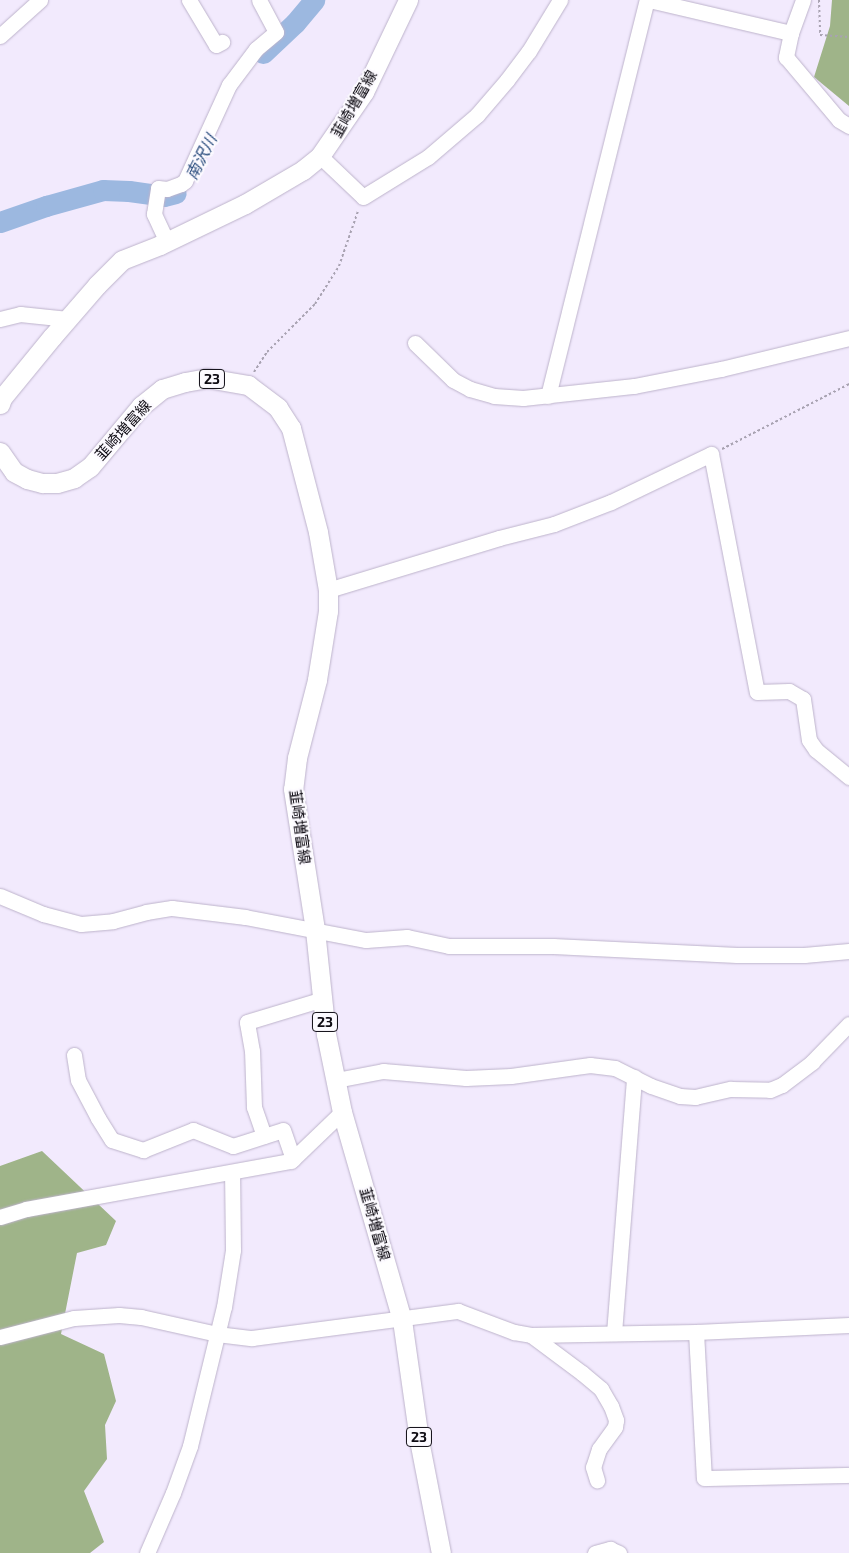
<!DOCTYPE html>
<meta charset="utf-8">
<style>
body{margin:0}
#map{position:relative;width:849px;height:1553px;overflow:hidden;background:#f2eafd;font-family:"Exo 2","Noto Sans JP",sans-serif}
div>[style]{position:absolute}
.forest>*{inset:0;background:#9fb489}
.river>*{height:21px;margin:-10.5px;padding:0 10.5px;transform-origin:10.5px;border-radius:10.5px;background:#9cb8e0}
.path>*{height:2px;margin-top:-1px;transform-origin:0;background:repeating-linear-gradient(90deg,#a8a2b1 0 2.5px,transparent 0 5px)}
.roads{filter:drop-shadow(0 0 1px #bdb3cb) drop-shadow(0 0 1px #bdb3cb)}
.minor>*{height:15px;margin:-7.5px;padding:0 7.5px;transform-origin:7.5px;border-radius:7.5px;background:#fff}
.major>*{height:19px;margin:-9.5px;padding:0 9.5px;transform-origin:9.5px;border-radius:9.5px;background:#fff}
span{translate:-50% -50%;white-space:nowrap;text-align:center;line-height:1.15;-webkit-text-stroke:4px #fcfaff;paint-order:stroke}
.shield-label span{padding:1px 4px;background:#fcfaff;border:1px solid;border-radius:4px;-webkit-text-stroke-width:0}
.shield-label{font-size:14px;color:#0f0c14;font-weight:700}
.street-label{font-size:15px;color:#0f0c14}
.water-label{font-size:16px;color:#24487a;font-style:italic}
</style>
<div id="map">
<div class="forest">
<div style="clip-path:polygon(832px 0,849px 0,849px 106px,814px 77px,830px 26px)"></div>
<div style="clip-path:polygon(42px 1151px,116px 1221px,106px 1245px,77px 1253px,61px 1334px,104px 1354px,116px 1401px,105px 1425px,107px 1459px,84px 1491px,104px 1542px,90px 1553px,0 1553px,0 1166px)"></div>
</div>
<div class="river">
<div style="left:263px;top:53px;width:44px;rotate:-43.2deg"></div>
<div style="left:295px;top:23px;width:30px;rotate:-50deg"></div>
<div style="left:0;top:222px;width:49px;rotate:-19.2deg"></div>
<div style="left:46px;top:206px;width:59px;rotate:-15.7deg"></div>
<div style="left:103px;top:190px;width:26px;rotate:2deg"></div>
<div style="left:129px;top:191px;width:35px;rotate:8deg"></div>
<div style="left:164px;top:196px;width:12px;rotate:-14deg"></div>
</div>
<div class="path">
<div style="left:819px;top:0;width:35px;rotate:88deg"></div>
<div style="left:820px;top:35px;width:29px;rotate:4deg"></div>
<div style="left:254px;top:372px;width:24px;rotate:-57deg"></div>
<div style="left:267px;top:352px;width:68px;rotate:-45deg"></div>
<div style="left:315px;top:304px;width:45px;rotate:-57.7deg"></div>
<div style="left:339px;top:266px;width:58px;rotate:-70.9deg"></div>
<div style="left:722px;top:449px;width:143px;rotate:-27.1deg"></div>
</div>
<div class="roads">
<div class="minor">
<div style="left:189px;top:0;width:52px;rotate:59deg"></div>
<div style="left:216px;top:45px;width:7px;rotate:-27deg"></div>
<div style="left:649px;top:0;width:146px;rotate:13.1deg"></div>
<div style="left:803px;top:0;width:35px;rotate:110deg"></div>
<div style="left:791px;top:33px;width:25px;rotate:102deg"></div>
<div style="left:786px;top:57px;width:82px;rotate:49.9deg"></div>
<div style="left:839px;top:120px;width:12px;rotate:31deg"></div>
<div style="left:0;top:36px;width:54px;rotate:-42deg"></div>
<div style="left:320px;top:156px;width:59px;rotate:43.6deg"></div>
<div style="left:363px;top:197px;width:76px;rotate:-31.6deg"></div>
<div style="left:428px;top:157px;width:65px;rotate:-40.6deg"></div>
<div style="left:477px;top:115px;width:46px;rotate:-49.4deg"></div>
<div style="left:507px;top:80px;width:36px;rotate:-53deg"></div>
<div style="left:529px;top:51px;width:60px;rotate:-58.7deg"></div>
<div style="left:167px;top:242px;width:31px;rotate:-115deg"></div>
<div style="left:154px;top:214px;width:26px;rotate:-81deg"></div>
<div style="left:158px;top:188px;width:9px;rotate:6deg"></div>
<div style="left:167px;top:189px;width:15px;rotate:-20deg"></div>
<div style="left:181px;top:184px;width:5px;rotate:-37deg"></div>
<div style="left:185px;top:181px;width:106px;rotate:-65.4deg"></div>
<div style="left:229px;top:85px;width:45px;rotate:-53.1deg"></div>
<div style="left:256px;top:49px;width:26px;rotate:-40deg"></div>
<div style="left:276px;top:32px;width:36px;rotate:-118deg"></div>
<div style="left:0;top:319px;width:21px;rotate:-14deg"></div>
<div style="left:20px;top:314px;width:48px;rotate:5.9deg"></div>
<div style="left:415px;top:343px;width:53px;rotate:44.2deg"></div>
<div style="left:453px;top:380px;width:19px;rotate:28deg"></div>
<div style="left:470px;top:389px;width:25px;rotate:16deg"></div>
<div style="left:494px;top:396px;width:29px;rotate:4deg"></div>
<div style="left:523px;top:398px;width:112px;rotate:-6.2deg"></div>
<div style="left:634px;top:386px;width:89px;rotate:-11.1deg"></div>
<div style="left:721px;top:369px;width:132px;rotate:-13.6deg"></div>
<div style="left:548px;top:396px;width:408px;rotate:-76deg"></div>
<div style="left:328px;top:590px;width:179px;rotate:-16.9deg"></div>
<div style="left:499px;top:538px;width:57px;rotate:-14.3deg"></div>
<div style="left:554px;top:524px;width:61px;rotate:-21.1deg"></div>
<div style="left:611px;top:502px;width:111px;rotate:-25.6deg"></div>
<div style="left:711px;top:454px;width:242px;rotate:79.1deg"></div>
<div style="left:757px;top:692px;width:32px;rotate:-2deg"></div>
<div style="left:789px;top:691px;width:16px;rotate:30deg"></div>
<div style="left:803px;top:699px;width:41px;rotate:81.7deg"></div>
<div style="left:809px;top:740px;width:12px;rotate:55deg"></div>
<div style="left:816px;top:750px;width:43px;rotate:39.3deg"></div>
<div style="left:0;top:896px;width:47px;rotate:22.7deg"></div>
<div style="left:43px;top:914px;width:39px;rotate:15deg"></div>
<div style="left:81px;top:924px;width:32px;rotate:-5deg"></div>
<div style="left:113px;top:921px;width:34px;rotate:-15deg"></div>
<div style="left:146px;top:912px;width:26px;rotate:-9deg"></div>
<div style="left:172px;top:908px;width:74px;rotate:7deg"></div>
<div style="left:245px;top:917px;width:123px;rotate:10.8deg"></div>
<div style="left:366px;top:940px;width:41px;rotate:-4.2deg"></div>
<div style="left:407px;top:937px;width:43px;rotate:12.1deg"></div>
<div style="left:449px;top:946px;width:104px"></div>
<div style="left:553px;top:946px;width:184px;rotate:2.8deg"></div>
<div style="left:737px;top:955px;width:67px"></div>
<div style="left:804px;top:955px;width:45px;rotate:-5.1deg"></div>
<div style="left:74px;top:1055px;width:25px;rotate:81deg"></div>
<div style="left:78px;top:1080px;width:43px;rotate:62.2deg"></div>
<div style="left:98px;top:1118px;width:26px;rotate:58deg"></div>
<div style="left:112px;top:1140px;width:33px;rotate:18deg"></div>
<div style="left:143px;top:1150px;width:54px;rotate:-21.8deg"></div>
<div style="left:193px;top:1130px;width:43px;rotate:21.8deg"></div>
<div style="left:233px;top:1146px;width:52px;rotate:-17.7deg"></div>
<div style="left:283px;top:1130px;width:31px;rotate:71deg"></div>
<div style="left:336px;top:1080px;width:48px;rotate:-10.8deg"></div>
<div style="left:383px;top:1071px;width:83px;rotate:4.8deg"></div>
<div style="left:466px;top:1078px;width:45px;rotate:-2.5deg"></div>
<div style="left:511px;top:1076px;width:80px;rotate:-7.9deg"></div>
<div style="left:590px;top:1065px;width:25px;rotate:7deg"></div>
<div style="left:615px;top:1068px;width:40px;rotate:26.6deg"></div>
<div style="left:651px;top:1086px;width:31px;rotate:19deg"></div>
<div style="left:680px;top:1096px;width:15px;rotate:4deg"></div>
<div style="left:695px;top:1097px;width:37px;rotate:-13deg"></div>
<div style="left:731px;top:1089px;width:39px;rotate:1deg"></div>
<div style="left:770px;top:1090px;width:13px;rotate:-23deg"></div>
<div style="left:782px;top:1085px;width:38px;rotate:-37deg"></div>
<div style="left:812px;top:1062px;width:53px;rotate:-45.8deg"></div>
<div style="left:264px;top:1136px;width:31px;rotate:-109deg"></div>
<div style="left:254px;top:1107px;width:56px;rotate:-92deg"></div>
<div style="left:252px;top:1051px;width:29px;rotate:-100deg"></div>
<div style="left:247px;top:1022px;width:79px;rotate:-16.8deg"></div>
<div style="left:0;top:1217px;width:27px;rotate:-17deg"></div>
<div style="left:26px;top:1209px;width:269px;rotate:-10.3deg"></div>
<div style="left:291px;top:1161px;width:71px;rotate:-43.9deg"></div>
<div style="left:696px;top:1332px;width:146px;rotate:86.9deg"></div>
<div style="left:704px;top:1478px;width:145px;rotate:-1.2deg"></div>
<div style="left:614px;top:1333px;width:257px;rotate:-85.5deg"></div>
<div style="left:531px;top:1335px;width:64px;rotate:36.7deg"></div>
<div style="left:582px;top:1373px;width:25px;rotate:40deg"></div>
<div style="left:601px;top:1389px;width:20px;rotate:60deg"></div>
<div style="left:611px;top:1406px;width:15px;rotate:70deg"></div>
<div style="left:616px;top:1420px;width:7px;rotate:98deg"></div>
<div style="left:615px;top:1427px;width:27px;rotate:126deg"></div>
<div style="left:599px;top:1449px;width:19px;rotate:108deg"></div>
<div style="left:593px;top:1467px;width:14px;rotate:73deg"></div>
<div style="left:0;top:1337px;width:76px;rotate:-14.4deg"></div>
<div style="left:74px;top:1318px;width:45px;rotate:-3.8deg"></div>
<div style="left:119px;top:1315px;width:22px;rotate:5deg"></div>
<div style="left:141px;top:1317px;width:78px;rotate:12.6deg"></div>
<div style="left:217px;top:1334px;width:35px;rotate:7deg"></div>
<div style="left:252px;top:1338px;width:208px;rotate:-7.5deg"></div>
<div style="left:458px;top:1311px;width:60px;rotate:20.6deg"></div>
<div style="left:514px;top:1332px;width:17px;rotate:10deg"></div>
<div style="left:531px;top:1335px;width:165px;rotate:-1deg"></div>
<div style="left:696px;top:1332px;width:153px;rotate:-2.6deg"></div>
<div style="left:147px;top:1553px;width:65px;rotate:-66.6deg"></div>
<div style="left:173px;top:1493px;width:50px;rotate:-70.1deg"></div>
<div style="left:190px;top:1446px;width:143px;rotate:-76.3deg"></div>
<div style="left:224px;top:1307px;width:58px;rotate:-81deg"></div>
<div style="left:233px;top:1250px;width:77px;rotate:-90.7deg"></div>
<div style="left:595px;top:1553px;width:16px;rotate:-15deg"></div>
<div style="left:610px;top:1549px;width:10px;rotate:24deg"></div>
</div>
<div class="major">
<div style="left:0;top:404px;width:6px;rotate:-72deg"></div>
<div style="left:2px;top:398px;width:79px;rotate:-50.7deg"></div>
<div style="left:52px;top:337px;width:69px;rotate:-49.1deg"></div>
<div style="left:97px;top:285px;width:35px;rotate:-45deg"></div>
<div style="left:122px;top:260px;width:41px;rotate:-21.5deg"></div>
<div style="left:160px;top:245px;width:94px;rotate:-25.8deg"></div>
<div style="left:245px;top:204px;width:67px;rotate:-30.4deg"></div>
<div style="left:303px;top:170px;width:22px;rotate:-39deg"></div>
<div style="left:320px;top:156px;width:78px;rotate:-55.5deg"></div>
<div style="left:364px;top:92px;width:102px;rotate:-64.4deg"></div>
<div style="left:0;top:452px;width:24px;rotate:55deg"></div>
<div style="left:14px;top:472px;width:15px;rotate:28deg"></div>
<div style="left:27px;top:479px;width:16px;rotate:15deg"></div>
<div style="left:42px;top:483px;width:15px"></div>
<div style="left:57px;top:483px;width:18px;rotate:-16deg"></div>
<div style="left:74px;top:478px;width:19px;rotate:-35deg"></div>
<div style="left:90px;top:467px;width:80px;rotate:-50.1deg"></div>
<div style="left:141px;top:406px;width:27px;rotate:-39deg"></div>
<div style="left:162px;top:389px;width:24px;rotate:-17deg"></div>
<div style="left:185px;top:382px;width:22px;rotate:-10deg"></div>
<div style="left:207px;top:378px;width:42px;rotate:9.7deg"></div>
<div style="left:248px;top:385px;width:38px;rotate:37deg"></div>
<div style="left:278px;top:408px;width:24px;rotate:57deg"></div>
<div style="left:291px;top:428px;width:107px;rotate:75.4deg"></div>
<div style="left:318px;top:532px;width:59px;rotate:80.2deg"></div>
<div style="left:328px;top:590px;width:21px;rotate:90deg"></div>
<div style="left:328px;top:611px;width:70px;rotate:99.1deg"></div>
<div style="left:317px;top:680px;width:81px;rotate:104.4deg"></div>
<div style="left:297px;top:758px;width:31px;rotate:97deg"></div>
<div style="left:293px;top:789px;width:143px;rotate:81.1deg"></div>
<div style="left:315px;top:930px;width:105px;rotate:84deg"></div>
<div style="left:326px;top:1034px;width:80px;rotate:78.4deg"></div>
<div style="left:342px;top:1112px;width:216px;rotate:73.9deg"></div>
<div style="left:402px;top:1320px;width:121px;rotate:81.9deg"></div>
<div style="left:419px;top:1440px;width:115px;rotate:79deg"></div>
</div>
</div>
<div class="shield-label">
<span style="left:212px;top:379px">23</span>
<span style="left:325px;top:1022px">23</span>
<span style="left:419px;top:1437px">23</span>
</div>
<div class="street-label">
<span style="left:354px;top:104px;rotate:-60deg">韮崎増富線</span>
<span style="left:123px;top:430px;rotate:-48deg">韮崎増富線</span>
<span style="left:300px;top:827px;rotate:82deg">韮崎増富線</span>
<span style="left:375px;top:1224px;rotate:74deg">韮崎増富線</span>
</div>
<div class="water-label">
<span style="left:201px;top:157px;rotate:-63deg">南沢川</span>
</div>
</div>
